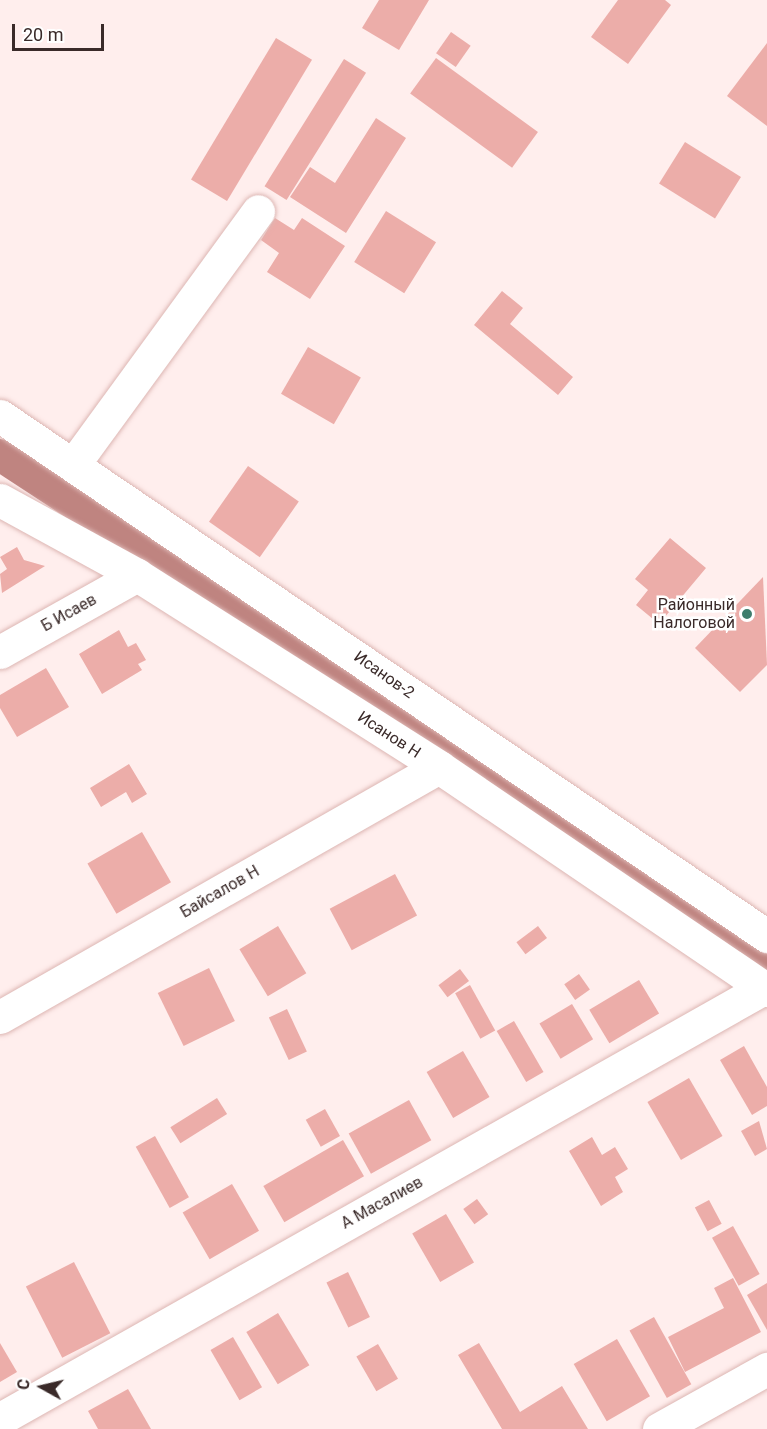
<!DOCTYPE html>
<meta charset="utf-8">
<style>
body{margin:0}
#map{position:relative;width:767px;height:1429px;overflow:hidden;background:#ffeeed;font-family:Roboto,sans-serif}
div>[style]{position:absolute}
.canal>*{height:32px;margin:-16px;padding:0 16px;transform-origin:16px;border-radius:16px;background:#bf8480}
.building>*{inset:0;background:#ecada9;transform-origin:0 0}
.roads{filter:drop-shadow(0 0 2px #ddb6b3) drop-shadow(0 0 2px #ddb6b3)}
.minor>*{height:33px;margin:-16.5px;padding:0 16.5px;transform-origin:16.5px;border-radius:16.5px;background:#fff}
.dots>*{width:16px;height:16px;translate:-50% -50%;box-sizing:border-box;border:3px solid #fff;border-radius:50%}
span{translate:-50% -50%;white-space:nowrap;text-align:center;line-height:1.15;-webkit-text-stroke:5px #fff;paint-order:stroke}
.poi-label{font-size:16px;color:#3a2a29}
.right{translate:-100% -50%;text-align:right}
.street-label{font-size:16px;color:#3a2a29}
.north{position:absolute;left:12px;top:1357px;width:60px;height:60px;-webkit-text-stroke:4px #fff;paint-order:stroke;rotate:278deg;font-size:16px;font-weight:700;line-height:24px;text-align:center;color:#3a2a29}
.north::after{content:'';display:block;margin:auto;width:21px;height:27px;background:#3a2a29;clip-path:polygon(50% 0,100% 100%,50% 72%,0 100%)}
.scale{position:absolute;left:12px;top:24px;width:92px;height:27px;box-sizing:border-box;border:3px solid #3a2a29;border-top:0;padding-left:8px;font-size:18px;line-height:21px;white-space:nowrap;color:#3a2a29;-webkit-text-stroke:4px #fff;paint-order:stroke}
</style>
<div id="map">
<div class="canal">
<div style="left:0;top:455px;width:918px;rotate:33.36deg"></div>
</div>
<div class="building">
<div style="clip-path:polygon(379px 0,429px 0,399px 50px,362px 28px)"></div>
<div style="clip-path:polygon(618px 0,665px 0,671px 5px,628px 64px,591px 37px)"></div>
<div style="left:451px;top:32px;width:24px;height:26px;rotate:35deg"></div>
<div style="left:276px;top:38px;width:42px;height:165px;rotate:31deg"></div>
<div style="clip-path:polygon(767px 43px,767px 126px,727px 96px)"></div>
<div style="left:436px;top:58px;width:126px;height:44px;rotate:36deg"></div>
<div style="left:344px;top:59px;width:26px;height:150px;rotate:32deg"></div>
<div style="clip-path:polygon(376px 118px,406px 138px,346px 233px,290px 197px,310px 167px,335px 183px)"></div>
<div style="left:685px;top:142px;width:66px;height:49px;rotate:32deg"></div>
<div style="left:386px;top:211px;width:59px;height:60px;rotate:32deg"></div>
<div style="clip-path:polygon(275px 218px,294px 230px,302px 218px,345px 246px,310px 299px,267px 272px,279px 253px,261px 240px)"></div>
<div style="clip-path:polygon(502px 291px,523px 308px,510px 324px,573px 377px,558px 395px,474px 325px)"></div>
<div style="left:308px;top:347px;width:61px;height:54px;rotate:30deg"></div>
<div style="left:248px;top:466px;width:62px;height:68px;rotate:35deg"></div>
<div style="clip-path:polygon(670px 538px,706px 568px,659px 624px,636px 605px,648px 590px,635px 579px)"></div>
<div style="clip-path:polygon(17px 547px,24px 560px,45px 566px,2px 593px,0 574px,7px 569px,0 557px)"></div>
<div style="clip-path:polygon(763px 577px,767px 665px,740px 692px,695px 648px)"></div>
<div style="clip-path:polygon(119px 630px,128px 647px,136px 643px,146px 660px,138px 664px,142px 670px,102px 694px,79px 654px)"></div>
<div style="clip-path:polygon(46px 668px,69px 707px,17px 737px,0 708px,0 695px)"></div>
<div style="clip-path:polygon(129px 764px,147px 794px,132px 803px,126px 792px,101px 807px,90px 788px)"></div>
<div style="left:142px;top:832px;width:58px;height:63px;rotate:60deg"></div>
<div style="left:395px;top:874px;width:47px;height:74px;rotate:62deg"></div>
<div style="left:278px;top:926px;width:55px;height:45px;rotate:59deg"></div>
<div style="left:538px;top:926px;width:15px;height:27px;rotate:53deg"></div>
<div style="left:209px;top:968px;width:59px;height:57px;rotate:64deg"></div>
<div style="left:460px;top:969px;width:15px;height:27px;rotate:53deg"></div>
<div style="left:579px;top:974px;width:19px;height:18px;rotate:55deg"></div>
<div style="left:639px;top:980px;width:39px;height:58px;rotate:59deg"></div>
<div style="left:470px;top:985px;width:52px;height:17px;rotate:61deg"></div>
<div style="left:572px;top:1004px;width:41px;height:38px;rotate:59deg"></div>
<div style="left:287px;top:1009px;width:47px;height:20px;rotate:65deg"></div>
<div style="left:514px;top:1021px;width:59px;height:20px;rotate:60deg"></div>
<div style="clip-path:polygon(744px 1046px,767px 1087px,767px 1106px,752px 1115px,720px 1060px)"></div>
<div style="left:463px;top:1051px;width:53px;height:42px;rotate:60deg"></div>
<div style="left:689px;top:1078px;width:67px;height:48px;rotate:60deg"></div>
<div style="left:217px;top:1098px;width:19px;height:55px;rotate:58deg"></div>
<div style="left:409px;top:1100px;width:46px;height:69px;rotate:61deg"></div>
<div style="left:325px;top:1109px;width:31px;height:22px;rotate:61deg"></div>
<div style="clip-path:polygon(759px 1121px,767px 1149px,755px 1156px,741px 1131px)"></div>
<div style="left:155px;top:1136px;width:70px;height:22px;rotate:61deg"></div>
<div style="clip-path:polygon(592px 1137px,602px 1155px,615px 1147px,628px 1169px,615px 1177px,623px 1192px,601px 1206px,569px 1151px)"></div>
<div style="left:343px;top:1140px;width:42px;height:92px;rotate:60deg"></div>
<div style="left:232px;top:1184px;width:54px;height:57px;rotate:60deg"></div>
<div style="left:477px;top:1199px;width:19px;height:17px;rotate:54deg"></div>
<div style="left:709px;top:1200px;width:27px;height:16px;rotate:62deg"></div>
<div style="left:446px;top:1214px;width:56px;height:39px;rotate:60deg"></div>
<div style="left:733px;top:1226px;width:55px;height:24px;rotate:61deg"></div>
<div style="left:74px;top:1262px;width:80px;height:54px;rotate:63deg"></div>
<div style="left:348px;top:1272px;width:50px;height:24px;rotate:64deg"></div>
<div style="clip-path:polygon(733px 1278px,761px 1332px,685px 1372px,668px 1337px,724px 1308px,714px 1288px)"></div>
<div style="clip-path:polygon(767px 1283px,767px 1330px,747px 1295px)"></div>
<div style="left:278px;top:1313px;width:61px;height:37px;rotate:59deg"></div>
<div style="left:654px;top:1317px;width:77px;height:28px;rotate:61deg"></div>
<div style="left:233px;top:1337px;width:58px;height:26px;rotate:60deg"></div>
<div style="left:617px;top:1339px;width:66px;height:50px;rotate:60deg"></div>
<div style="clip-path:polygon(0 1343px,17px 1372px,0 1382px)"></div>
<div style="clip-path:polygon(479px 1343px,520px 1412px,562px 1386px,588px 1429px,502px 1429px,458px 1355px)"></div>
<div style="left:378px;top:1344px;width:40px;height:25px;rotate:60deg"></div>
<div style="clip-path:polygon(128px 1389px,151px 1429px,98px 1429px,88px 1411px)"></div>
</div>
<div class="roads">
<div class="minor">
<div style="left:0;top:416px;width:927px;rotate:34.14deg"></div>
<div style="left:73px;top:465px;width:314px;rotate:-53.9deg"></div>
<div style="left:0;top:500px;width:156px;rotate:28.7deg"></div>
<div style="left:137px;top:575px;width:358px;rotate:32.4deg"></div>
<div style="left:439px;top:767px;width:397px;rotate:34.2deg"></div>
<div style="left:0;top:652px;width:157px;rotate:-29.3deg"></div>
<div style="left:0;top:1017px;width:505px;rotate:-29.66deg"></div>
<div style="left:0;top:1419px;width:877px;rotate:-29.43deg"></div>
<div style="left:659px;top:1429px;width:124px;rotate:-29.1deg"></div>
</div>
</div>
<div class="dots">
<div style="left:747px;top:614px;background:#3e7e6d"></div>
</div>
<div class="poi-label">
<span class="right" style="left:735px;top:614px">Районный<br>Налоговой</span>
</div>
<div class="street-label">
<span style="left:69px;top:613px;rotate:-29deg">Б Исаев</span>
<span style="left:384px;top:675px;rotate:35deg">Исанов-2</span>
<span style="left:389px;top:735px;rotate:33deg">Исанов Н</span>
<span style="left:220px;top:892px;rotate:-30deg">Байсалов Н</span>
<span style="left:382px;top:1203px;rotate:-29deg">А Масалиев</span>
</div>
<div class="north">С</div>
<div class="scale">20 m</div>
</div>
